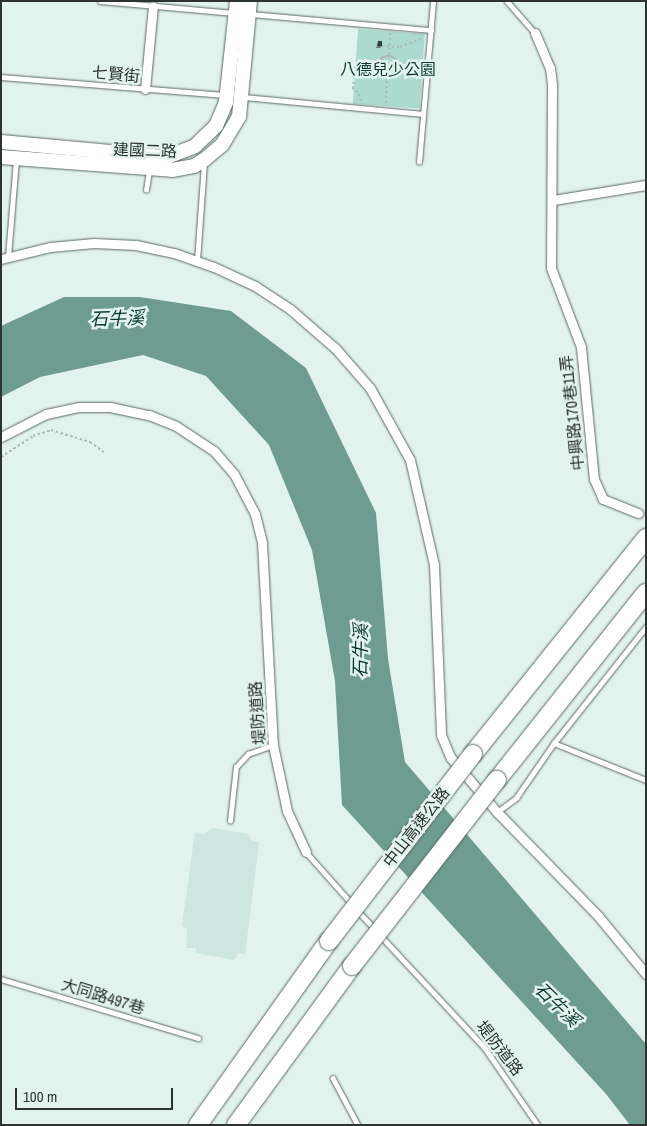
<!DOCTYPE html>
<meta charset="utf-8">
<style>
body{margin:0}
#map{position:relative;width:647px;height:1126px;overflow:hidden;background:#e2f2ed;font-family:"Archivo Narrow","Noto Sans TC",sans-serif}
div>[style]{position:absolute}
.built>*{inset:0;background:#cde6df}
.green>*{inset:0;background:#acdace;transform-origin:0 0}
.water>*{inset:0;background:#6e9c90}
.path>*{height:2px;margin-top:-1px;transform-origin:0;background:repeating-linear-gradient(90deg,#abb8b4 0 2.5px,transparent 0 5px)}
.path>.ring{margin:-1px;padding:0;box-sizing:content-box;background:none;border:2px solid #abb8b4;border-radius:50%}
.roads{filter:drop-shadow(0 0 1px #5a6864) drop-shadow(0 0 1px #5a6864)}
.lane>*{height:4.5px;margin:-2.25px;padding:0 2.25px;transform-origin:2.25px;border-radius:2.25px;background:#fff}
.street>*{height:9px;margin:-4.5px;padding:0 4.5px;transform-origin:4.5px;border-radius:4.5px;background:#fff}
.secondary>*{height:14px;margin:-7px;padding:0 7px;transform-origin:7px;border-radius:7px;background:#fff}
.highway>*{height:18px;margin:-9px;padding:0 9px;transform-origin:9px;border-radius:9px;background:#fff}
.bridges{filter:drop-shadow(0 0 1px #5a6864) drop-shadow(0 0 1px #5a6864)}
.highway-bridge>*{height:18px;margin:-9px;padding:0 9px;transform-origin:9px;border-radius:9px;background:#fff}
.shaded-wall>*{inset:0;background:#687572}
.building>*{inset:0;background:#33403d}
span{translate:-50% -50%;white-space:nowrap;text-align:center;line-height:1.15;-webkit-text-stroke:5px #e2f2ed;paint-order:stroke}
.park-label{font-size:16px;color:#0c3930}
.street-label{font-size:16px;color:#2d3331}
.water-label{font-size:18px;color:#0b382f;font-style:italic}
.frame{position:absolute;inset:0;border:2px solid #2d3331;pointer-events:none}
.scale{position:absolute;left:15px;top:1088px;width:158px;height:22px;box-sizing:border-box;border:2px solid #2d3331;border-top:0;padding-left:6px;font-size:15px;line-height:18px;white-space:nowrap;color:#2d3331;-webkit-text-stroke:4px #e2f2ed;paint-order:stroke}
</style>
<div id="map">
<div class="built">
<div style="clip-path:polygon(212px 828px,248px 834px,252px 841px,259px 842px,245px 954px,238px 953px,234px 960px,197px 953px,195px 948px,186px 948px,187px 929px,182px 926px,195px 832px,204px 834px)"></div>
</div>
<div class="green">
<div style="left:358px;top:29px;width:67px;height:75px;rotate:4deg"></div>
</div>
<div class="water">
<div style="clip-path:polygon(64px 297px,140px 297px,231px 311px,306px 368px,376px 513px,388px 659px,405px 762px,646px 1044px,646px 1125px,630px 1125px,606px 1094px,342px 805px,335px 681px,312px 550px,269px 445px,206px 376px,143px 355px,40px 377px,1px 397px,1px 326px)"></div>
</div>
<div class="path">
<div style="left:382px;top:46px;width:18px;rotate:3deg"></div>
<div style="left:400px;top:47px;width:22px;rotate:-21deg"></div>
<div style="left:389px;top:55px;width:22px;rotate:-87deg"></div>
<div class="ring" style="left:377px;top:56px;width:20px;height:20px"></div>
<div style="left:400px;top:67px;width:19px;rotate:6deg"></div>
<div style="left:361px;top:101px;width:9px;rotate:-108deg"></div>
<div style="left:358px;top:92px;width:6px;rotate:-149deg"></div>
<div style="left:353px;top:89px;width:25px;rotate:-85deg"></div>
<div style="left:355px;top:64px;width:23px;rotate:5deg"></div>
<div style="left:386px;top:103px;width:25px;rotate:-88deg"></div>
<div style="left:1px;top:457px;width:38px;rotate:-33deg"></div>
<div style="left:33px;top:436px;width:19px;rotate:-18deg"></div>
<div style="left:51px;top:430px;width:41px;rotate:17.1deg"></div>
<div style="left:90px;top:442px;width:17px;rotate:36deg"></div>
</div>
<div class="roads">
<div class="lane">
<div style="left:100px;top:1px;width:135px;rotate:5.1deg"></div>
<div style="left:507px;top:1px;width:43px;rotate:48.8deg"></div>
<div style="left:251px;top:14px;width:181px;rotate:5.1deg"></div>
<div style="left:1px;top:77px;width:224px;rotate:4.6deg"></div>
<div style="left:244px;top:97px;width:180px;rotate:5.4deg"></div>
<div style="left:419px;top:162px;width:162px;rotate:-85deg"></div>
<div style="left:146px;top:190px;width:19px;rotate:-81deg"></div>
<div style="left:8px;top:257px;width:98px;rotate:-85.3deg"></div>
<div style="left:197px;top:261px;width:97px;rotate:-85.9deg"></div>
<div style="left:554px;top:743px;width:148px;rotate:-51.6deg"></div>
<div style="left:497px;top:812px;width:24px;rotate:-36deg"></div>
<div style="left:516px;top:798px;width:67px;rotate:-55.4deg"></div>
<div style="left:554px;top:743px;width:99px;rotate:21.9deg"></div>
<div style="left:230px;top:821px;width:54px;rotate:-83.7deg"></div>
<div style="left:236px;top:767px;width:18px;rotate:-47deg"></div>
<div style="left:248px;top:754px;width:27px;rotate:-20deg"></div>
<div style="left:306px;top:852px;width:71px;rotate:48.4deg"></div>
<div style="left:358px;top:911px;width:25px;rotate:47deg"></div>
<div style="left:380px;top:935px;width:154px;rotate:47.1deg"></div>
<div style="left:485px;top:1048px;width:93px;rotate:55.5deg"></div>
<div style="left:1px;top:979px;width:206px;rotate:16.7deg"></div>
<div style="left:333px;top:1078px;width:53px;rotate:62deg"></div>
</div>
<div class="street">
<div style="left:535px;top:33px;width:38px;rotate:67deg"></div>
<div style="left:550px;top:68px;width:17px;rotate:83deg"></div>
<div style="left:552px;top:85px;width:183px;rotate:90.3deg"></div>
<div style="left:551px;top:268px;width:85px;rotate:69.2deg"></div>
<div style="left:581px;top:347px;width:133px;rotate:84.4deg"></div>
<div style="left:594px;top:479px;width:22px;rotate:66deg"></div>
<div style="left:603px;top:499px;width:38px;rotate:22deg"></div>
<div style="left:145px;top:89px;width:83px;rotate:-84.5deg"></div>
<div style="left:553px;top:200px;width:94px;rotate:-9.2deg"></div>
<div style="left:1px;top:259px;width:50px;rotate:-13.8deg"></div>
<div style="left:50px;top:247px;width:44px;rotate:-5.2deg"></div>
<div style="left:94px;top:243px;width:42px;rotate:2.7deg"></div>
<div style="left:136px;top:245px;width:39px;rotate:12deg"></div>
<div style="left:174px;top:253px;width:42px;rotate:19.3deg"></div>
<div style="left:214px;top:267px;width:45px;rotate:24.9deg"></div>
<div style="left:255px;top:286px;width:42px;rotate:33.3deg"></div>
<div style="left:290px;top:309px;width:61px;rotate:41deg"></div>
<div style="left:336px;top:349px;width:52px;rotate:48.9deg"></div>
<div style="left:370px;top:388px;width:82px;rotate:60.9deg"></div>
<div style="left:410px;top:460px;width:108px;rotate:77.1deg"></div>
<div style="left:434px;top:565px;width:170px;rotate:87.6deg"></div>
<div style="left:441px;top:735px;width:25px;rotate:67deg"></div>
<div style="left:451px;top:758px;width:71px;rotate:49.6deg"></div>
<div style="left:497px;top:812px;width:146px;rotate:45.8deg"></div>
<div style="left:599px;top:917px;width:74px;rotate:50.5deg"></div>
<div style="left:1px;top:437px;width:51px;rotate:-27.1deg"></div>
<div style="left:46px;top:414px;width:34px;rotate:-12deg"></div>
<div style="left:79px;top:407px;width:31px"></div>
<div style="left:110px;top:407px;width:40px;rotate:12deg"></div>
<div style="left:149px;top:415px;width:29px;rotate:22deg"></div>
<div style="left:176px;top:426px;width:45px;rotate:33.3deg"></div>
<div style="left:214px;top:451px;width:30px;rotate:49deg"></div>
<div style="left:234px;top:474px;width:45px;rotate:62.3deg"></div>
<div style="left:255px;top:514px;width:30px;rotate:76deg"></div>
<div style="left:262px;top:543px;width:202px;rotate:86.9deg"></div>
<div style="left:273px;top:745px;width:67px;rotate:78deg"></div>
<div style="left:287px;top:811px;width:45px;rotate:65.1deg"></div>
</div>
<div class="secondary">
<div style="left:1px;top:142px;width:167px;rotate:5.2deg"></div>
<div style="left:167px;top:157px;width:30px;rotate:-21deg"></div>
<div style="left:195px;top:146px;width:29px;rotate:-44deg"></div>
<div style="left:216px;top:126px;width:26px;rotate:-67deg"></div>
<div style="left:226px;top:102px;width:102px;rotate:-83.8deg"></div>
<div style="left:1px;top:157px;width:171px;rotate:4.3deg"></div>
<div style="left:172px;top:170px;width:22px;rotate:-10deg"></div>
<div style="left:194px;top:166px;width:12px;rotate:-31deg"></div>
<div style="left:204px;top:160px;width:23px;rotate:-40deg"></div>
<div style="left:222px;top:145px;width:33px;rotate:-59deg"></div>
<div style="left:239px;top:117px;width:117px;rotate:-84.6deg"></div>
</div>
<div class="highway">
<div style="left:473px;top:754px;width:277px;rotate:-51.3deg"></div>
<div style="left:497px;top:780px;width:239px;rotate:-51.5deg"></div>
<div style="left:198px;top:1125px;width:226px;rotate:-54.6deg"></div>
<div style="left:236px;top:1125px;width:197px;rotate:-53.9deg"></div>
</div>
</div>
<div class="bridges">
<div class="highway-bridge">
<div style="left:329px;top:941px;width:236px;rotate:-52.4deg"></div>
<div style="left:352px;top:966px;width:236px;rotate:-52.1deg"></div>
</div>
</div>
<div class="shaded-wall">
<div style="clip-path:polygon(377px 46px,382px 46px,380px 48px,376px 48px)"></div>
</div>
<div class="building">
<div style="clip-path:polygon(378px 41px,382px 41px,382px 46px,377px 46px)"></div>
</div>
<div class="park-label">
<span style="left:388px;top:69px">八德兒少公園</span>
</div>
<div class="street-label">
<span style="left:116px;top:74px;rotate:5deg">七賢街</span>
<span style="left:145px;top:150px;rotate:2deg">建國二路</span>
<span style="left:572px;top:413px;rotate:-96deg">中興路170巷11弄</span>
<span style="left:257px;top:713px;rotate:-94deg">堤防道路</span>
<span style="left:416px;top:827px;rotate:-52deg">中山高速公路</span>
<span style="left:103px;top:996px;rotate:17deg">大同路497巷</span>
<span style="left:500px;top:1048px;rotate:52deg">堤防道路</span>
</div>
<div class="water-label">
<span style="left:117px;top:319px;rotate:-2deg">石牛溪</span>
<span style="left:361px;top:651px;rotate:-89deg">石牛溪</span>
<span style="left:557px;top:1005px;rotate:44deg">石牛溪</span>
</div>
<div class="frame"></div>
<div class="scale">100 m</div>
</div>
